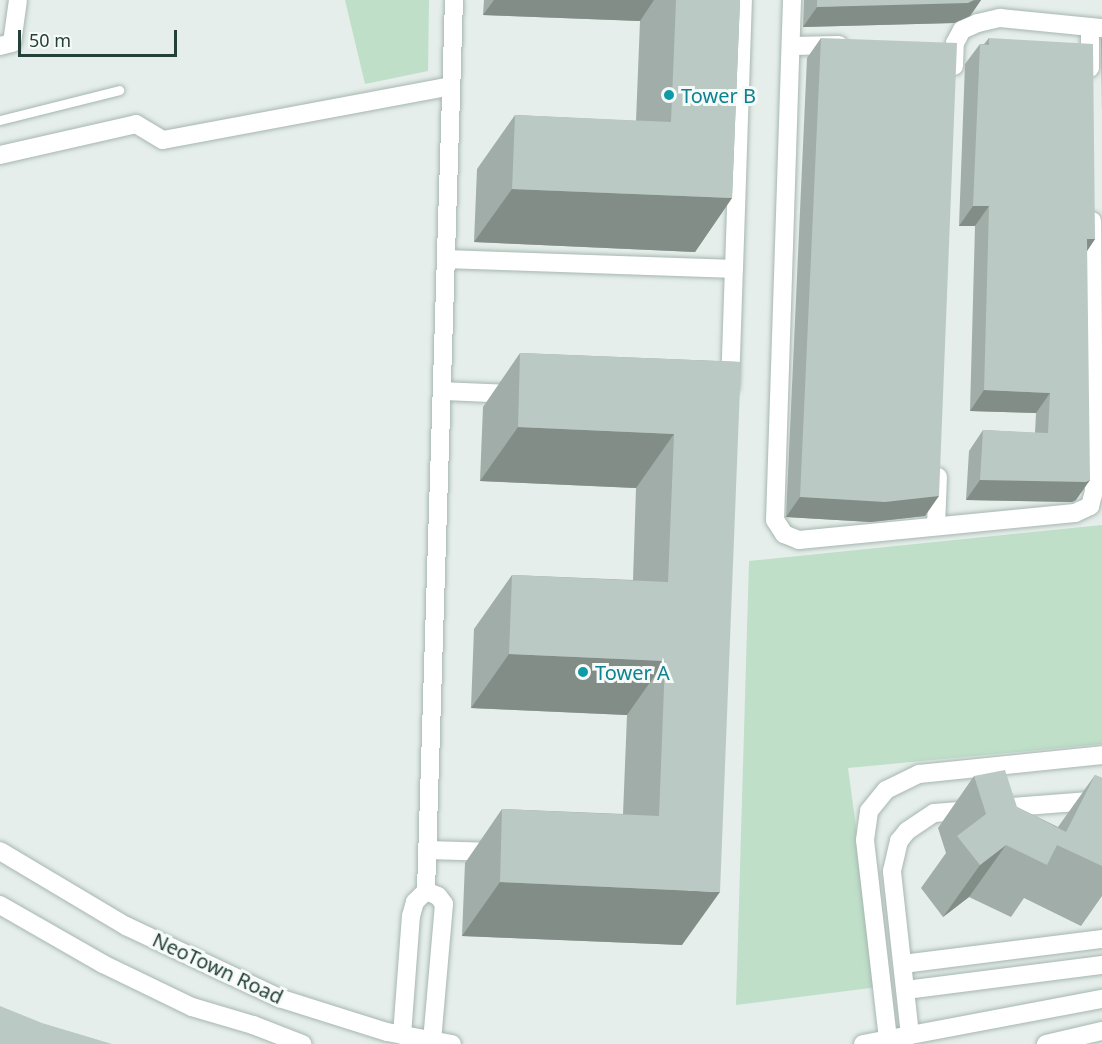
<!DOCTYPE html>
<style>
body{margin:0}
#map{position:relative;width:1102px;height:1044px;overflow:hidden;background:#e5eeea;font-family:"Noto Sans",sans-serif}
div>[style]{position:absolute}
.green>*{inset:0;background:#bfdfc8}
.roads{filter:drop-shadow(0 0 2px #a7b6b1) drop-shadow(0 0 2px #a7b6b1)}
.service>*{height:9px;margin:-4.5px;padding:0 4.5px;transform-origin:4.5px;border-radius:4.5px;background:#fff}
.minor>*{height:18px;margin:-9px;padding:0 9px;transform-origin:9px;border-radius:9px;background:#fff}
.tertiary>*{height:18px;margin:-9px;padding:0 9px;transform-origin:9px;border-radius:9px;background:#fff}
.wall>*{inset:0;background:#a0ada8}
.shaded-wall>*{inset:0;background:#828d88}
.building>*{inset:0;background:#bac9c3}
.dots>*{width:16px;height:16px;translate:-50% -50%;box-sizing:border-box;border:3px solid #f6faf8;border-radius:50%}
span{translate:-50% -50%;white-space:nowrap;text-align:center;line-height:1.15;-webkit-text-stroke:6px #f6faf8;paint-order:stroke}
.culture-label{font-size:20px;color:#0d838f}
.left{translate:0 -50%;text-align:left}
.street-label{font-size:20px;color:#244039}
.scale{position:absolute;left:18px;top:30px;width:159px;height:27px;box-sizing:border-box;border:3px solid #244039;border-top:0;padding-left:8px;font-size:18px;line-height:21px;white-space:nowrap;color:#244039;-webkit-text-stroke:4px #f6faf8;paint-order:stroke}
</style>
<div id="map">
<div class="green">
<div style="clip-path:polygon(345px 0,429px 0,428px 71px,365px 84px)"></div>
<div style="clip-path:polygon(1102px 525px,1102px 744px,848px 768px,878px 987px,736px 1005px,749px 561px)"></div>
</div>
<div class="roads">
<div class="service">
<div style="left:0;top:120px;width:123px;rotate:-14.1deg"></div>
</div>
<div class="minor">
<div style="left:792px;top:0;width:520px;rotate:91.87deg"></div>
<div style="left:775px;top:520px;width:17px;rotate:57deg"></div>
<div style="left:784px;top:534px;width:16px;rotate:22deg"></div>
<div style="left:799px;top:540px;width:277px;rotate:-5.6deg"></div>
<div style="left:1075px;top:513px;width:17px;rotate:-25deg"></div>
<div style="left:1090px;top:506px;width:16px;rotate:-75deg"></div>
<div style="left:1094px;top:491px;width:270px;rotate:-90.4deg"></div>
<div style="left:1090px;top:28px;width:40px;rotate:90deg"></div>
<div style="left:792px;top:46px;width:47px;rotate:-1.2deg"></div>
<div style="left:954px;top:66px;width:23px;rotate:-88deg"></div>
<div style="left:955px;top:43px;width:15px;rotate:-62deg"></div>
<div style="left:962px;top:30px;width:17px;rotate:-24deg"></div>
<div style="left:978px;top:23px;width:23px;rotate:-13deg"></div>
<div style="left:1000px;top:18px;width:101px;rotate:5.7deg"></div>
<div style="left:0;top:155px;width:139px;rotate:-12.8deg"></div>
<div style="left:136px;top:124px;width:31px;rotate:31deg"></div>
<div style="left:163px;top:140px;width:293px;rotate:-10.6deg"></div>
<div style="left:446px;top:259px;width:288px;rotate:2deg"></div>
<div style="left:734px;top:269px;width:269px;rotate:-88.1deg"></div>
<div style="left:730px;top:387px;width:118px;rotate:-88.1deg"></div>
<div style="left:442px;top:391px;width:73px;rotate:2.4deg"></div>
<div style="left:936px;top:526px;width:49px;rotate:-87.7deg"></div>
<div style="left:427px;top:850px;width:69px;rotate:1.7deg"></div>
<div style="left:426px;top:891px;width:891px;rotate:-88.2deg"></div>
<div style="left:903px;top:964px;width:201px;rotate:-7.2deg"></div>
<div style="left:906px;top:990px;width:198px;rotate:-7.3deg"></div>
<div style="left:402px;top:1035px;width:119px;rotate:-85.7deg"></div>
<div style="left:411px;top:916px;width:15px;rotate:-74deg"></div>
<div style="left:415px;top:902px;width:16px;rotate:-45deg"></div>
<div style="left:426px;top:891px;width:13px;rotate:23deg"></div>
<div style="left:438px;top:896px;width:10px;rotate:53deg"></div>
<div style="left:444px;top:904px;width:138px;rotate:95deg"></div>
<div style="left:910px;top:1035px;width:165px;rotate:-96.3deg"></div>
<div style="left:892px;top:871px;width:31px;rotate:-77deg"></div>
<div style="left:899px;top:841px;width:13px;rotate:-51deg"></div>
<div style="left:907px;top:831px;width:32px;rotate:-34deg"></div>
<div style="left:934px;top:813px;width:169px;rotate:-4.4deg"></div>
<div style="left:888px;top:1039px;width:200px;rotate:-96.6deg"></div>
<div style="left:865px;top:840px;width:29px;rotate:-82deg"></div>
<div style="left:869px;top:811px;width:27px;rotate:-51deg"></div>
<div style="left:886px;top:790px;width:37px;rotate:-26deg"></div>
<div style="left:919px;top:774px;width:184px;rotate:-5.9deg"></div>
</div>
<div class="tertiary">
<div style="left:0;top:46px;width:12px;rotate:-14deg"></div>
<div style="left:12px;top:43px;width:43px;rotate:-82.1deg"></div>
<div style="left:0;top:851px;width:147px;rotate:30.8deg"></div>
<div style="left:126px;top:926px;width:169px;rotate:25.2deg"></div>
<div style="left:279px;top:998px;width:113px;rotate:17.5deg"></div>
<div style="left:387px;top:1032px;width:66px;rotate:10.5deg"></div>
<div style="left:0;top:905px;width:119px;rotate:29.8deg"></div>
<div style="left:103px;top:964px;width:99px;rotate:25.8deg"></div>
<div style="left:192px;top:1007px;width:64px;rotate:16.4deg"></div>
<div style="left:253px;top:1025px;width:53px;rotate:21.2deg"></div>
<div style="left:863px;top:1044px;width:243px;rotate:-10.7deg"></div>
<div style="left:1046px;top:1044px;width:57px;rotate:-13.1deg"></div>
</div>
</div>
<div class="wall">
<div style="clip-path:polygon(484px 0,740px 0,732px 198px,695px 252px,474px 242px,477px 169px,515px 115px,636px 121px,640px 21px,483px 15px)"></div>
<div style="clip-path:polygon(804px 0,981px 0,970px 16px,954px 23px,803px 27px)"></div>
<div style="clip-path:polygon(821px 38px,925px 516px,871px 522px,786px 517px,807px 58px)"></div>
<div style="clip-path:polygon(989px 38px,1095px 239px,1087px 251px,1076px 500px,1072px 502px,966px 500px,969px 451px,983px 430px,1035px 433px,1036px 413px,970px 411px,975px 226px,959px 226px,965px 64px,980px 44px,984px 44px)"></div>
<div style="clip-path:polygon(1102px 38px,1102px 112px,1101px 39px)"></div>
<div style="clip-path:polygon(520px 353px,741px 362px,682px 945px,462px 936px,465px 863px,502px 809px,623px 814px,627px 715px,471px 708px,474px 629px,512px 575px,633px 580px,636px 488px,480px 481px,483px 407px)"></div>
<div style="clip-path:polygon(1095px 775px,1102px 778px,1102px 896px,1081px 926px,1024px 898px,1011px 917px,969px 897px,943px 917px,921px 888px,946px 853px,938px 828px,974px 776px,1017px 807px,1058px 827px)"></div>
</div>
<div class="shaded-wall">
<div style="clip-path:polygon(494px 0,654px 0,640px 21px,483px 15px)"></div>
<div style="clip-path:polygon(981px 0,970px 16px,954px 23px,803px 27px,817px 7px)"></div>
<div style="clip-path:polygon(512px 189px,732px 198px,695px 252px,474px 242px)"></div>
<div style="clip-path:polygon(973px 206px,989px 206px,975px 226px,959px 226px)"></div>
<div style="clip-path:polygon(1087px 239px,1095px 239px,1081px 260px)"></div>
<div style="clip-path:polygon(984px 390px,1050px 393px,1036px 413px,970px 411px)"></div>
<div style="clip-path:polygon(518px 427px,674px 434px,636px 488px,480px 481px)"></div>
<div style="clip-path:polygon(980px 480px,1090px 480px,1076px 500px,1072px 502px,966px 500px)"></div>
<div style="clip-path:polygon(939px 496px,925px 516px,871px 522px,786px 517px,800px 497px)"></div>
<div style="clip-path:polygon(509px 654px,665px 661px,627px 715px,471px 708px)"></div>
<div style="clip-path:polygon(1006px 845px,969px 897px,943px 917px,980px 865px)"></div>
<div style="clip-path:polygon(500px 882px,720px 892px,682px 945px,462px 936px)"></div>
</div>
<div class="building">
<div style="clip-path:polygon(676px 0,740px 0,732px 198px,512px 189px,515px 115px,671px 122px)"></div>
<div style="clip-path:polygon(817px 0,974px 0,968px 3px,817px 7px)"></div>
<div style="clip-path:polygon(821px 38px,957px 43px,939px 496px,885px 502px,800px 497px)"></div>
<div style="clip-path:polygon(989px 38px,1093px 44px,1095px 239px,1087px 239px,1090px 480px,1086px 482px,980px 480px,983px 430px,1048px 433px,1050px 393px,984px 390px,989px 206px,973px 206px,980px 44px,989px 45px)"></div>
<div style="clip-path:polygon(520px 353px,741px 362px,720px 892px,500px 882px,502px 809px,659px 816px,665px 661px,509px 654px,512px 575px,668px 582px,674px 434px,518px 427px)"></div>
<div style="clip-path:polygon(1005px 770px,1017px 807px,1066px 832px,1095px 775px,1102px 778px,1102px 866px,1057px 845px,1047px 865px,1006px 845px,980px 865px,957px 836px,986px 814px,974px 776px)"></div>
<div style="clip-path:polygon(0 1006px,42px 1023px,112px 1044px,0 1044px)"></div>
</div>
<div class="dots">
<div style="left:669px;top:95px;background:#0f9aa8"></div>
<div style="left:583px;top:672px;background:#0f9aa8"></div>
</div>
<div class="culture-label">
<span class="left" style="left:681px;top:95px">Tower B</span>
<span class="left" style="left:595px;top:672px">Tower A</span>
</div>
<div class="street-label">
<span style="left:218px;top:968px;rotate:25deg">NeoTown Road</span>
</div>
<div class="scale">50 m</div>
</div>
